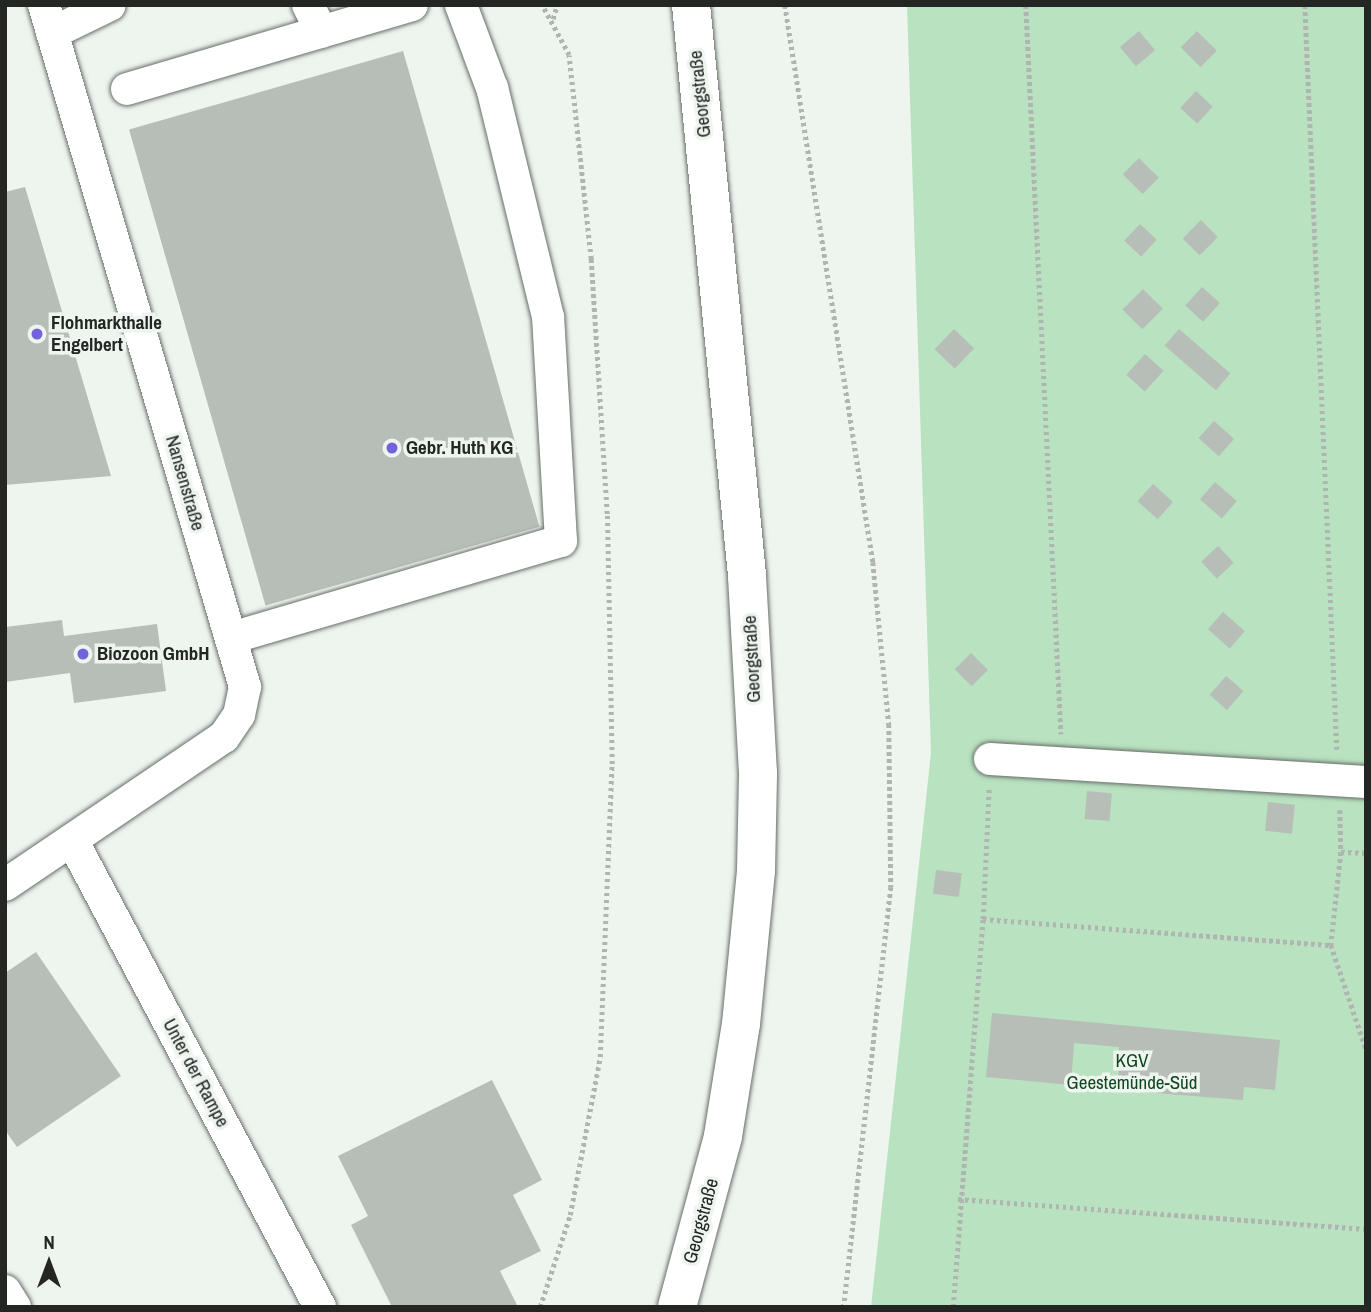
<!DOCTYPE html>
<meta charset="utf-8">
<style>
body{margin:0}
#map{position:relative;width:1371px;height:1312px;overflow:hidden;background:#eef5ef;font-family:"Archivo Narrow",sans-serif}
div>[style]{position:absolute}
.green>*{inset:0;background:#b9e2c0}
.building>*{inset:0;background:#b7beb8;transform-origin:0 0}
.path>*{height:4.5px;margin-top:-2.25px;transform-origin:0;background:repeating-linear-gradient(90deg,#b0b5b1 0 3.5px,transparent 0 7px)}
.roads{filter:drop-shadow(0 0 2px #686e69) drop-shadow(0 0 2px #686e69)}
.minor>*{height:32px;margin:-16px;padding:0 16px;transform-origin:16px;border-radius:16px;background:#fff}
.major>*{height:38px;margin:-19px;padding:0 19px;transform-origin:19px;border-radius:19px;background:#fff}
.dots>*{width:19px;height:19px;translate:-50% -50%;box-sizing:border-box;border:4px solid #eef5ef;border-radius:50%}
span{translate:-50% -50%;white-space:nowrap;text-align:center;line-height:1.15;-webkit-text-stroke:7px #eef5ef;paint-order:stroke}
.street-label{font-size:19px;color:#242624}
.poi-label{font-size:19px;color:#242624;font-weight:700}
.left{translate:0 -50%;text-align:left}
.park-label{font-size:19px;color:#124622}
.frame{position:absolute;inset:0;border:7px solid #242624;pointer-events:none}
.north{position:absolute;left:14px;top:1228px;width:70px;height:70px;-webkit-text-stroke:5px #eef5ef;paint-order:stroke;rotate:0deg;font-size:19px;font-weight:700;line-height:28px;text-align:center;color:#242624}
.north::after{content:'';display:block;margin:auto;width:24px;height:32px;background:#242624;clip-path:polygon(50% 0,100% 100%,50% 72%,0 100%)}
</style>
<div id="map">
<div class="green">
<div style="clip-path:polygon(907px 5px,1366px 5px,1366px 1307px,871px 1307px,931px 753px)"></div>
</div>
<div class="building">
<div style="left:1139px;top:31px;width:25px;height:25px;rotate:50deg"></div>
<div style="left:1197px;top:31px;width:28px;height:23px;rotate:45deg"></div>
<div style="left:403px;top:51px;width:495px;height:285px;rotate:74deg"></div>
<div style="left:1196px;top:91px;width:23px;height:23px;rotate:43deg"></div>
<div style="left:1139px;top:158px;width:28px;height:23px;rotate:45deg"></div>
<div style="clip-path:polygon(25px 187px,111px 476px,5px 485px,5px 192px)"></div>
<div style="left:1201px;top:220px;width:24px;height:26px;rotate:45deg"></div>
<div style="left:1140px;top:224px;width:23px;height:23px;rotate:43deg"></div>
<div style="left:1202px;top:287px;width:24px;height:25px;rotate:42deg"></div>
<div style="left:1143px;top:289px;width:28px;height:29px;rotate:45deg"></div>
<div style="left:954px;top:329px;width:28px;height:28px;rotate:44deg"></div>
<div style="left:1179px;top:329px;width:68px;height:22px;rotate:41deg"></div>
<div style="left:1145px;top:354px;width:25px;height:28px;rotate:42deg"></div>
<div style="left:1214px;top:421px;width:27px;height:23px;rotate:42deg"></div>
<div style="left:1215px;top:482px;width:29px;height:23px;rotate:41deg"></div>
<div style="left:1153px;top:484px;width:27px;height:23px;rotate:42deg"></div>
<div style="left:1218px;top:546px;width:23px;height:23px;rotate:47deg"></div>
<div style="left:1223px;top:612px;width:29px;height:23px;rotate:41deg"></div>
<div style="clip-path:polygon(62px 620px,64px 636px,157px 624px,166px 691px,74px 703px,70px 673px,5px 682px,5px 627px)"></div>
<div style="left:971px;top:653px;width:24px;height:23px;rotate:45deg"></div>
<div style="left:1226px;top:676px;width:23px;height:25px;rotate:41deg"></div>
<div style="left:1087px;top:791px;width:25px;height:28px;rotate:5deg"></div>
<div style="left:1268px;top:802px;width:27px;height:29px;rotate:6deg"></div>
<div style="left:936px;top:870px;width:26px;height:24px;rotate:7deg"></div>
<div style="clip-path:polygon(36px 952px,121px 1076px,17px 1147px,5px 1130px,5px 973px)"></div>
<div style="clip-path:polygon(992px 1013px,1280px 1040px,1275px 1090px,1244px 1087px,1243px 1100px,1118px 1090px,1119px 1047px,1074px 1043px,1071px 1085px,986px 1077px)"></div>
<div style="clip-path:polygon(492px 1080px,542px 1180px,513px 1195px,541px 1251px,500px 1271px,518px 1307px,392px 1307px,351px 1225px,368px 1216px,338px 1156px)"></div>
</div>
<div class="path">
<div style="left:785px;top:5px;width:564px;rotate:81.02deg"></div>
<div style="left:873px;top:562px;width:163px;rotate:84.4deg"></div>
<div style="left:889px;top:724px;width:163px;rotate:89.3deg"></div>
<div style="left:891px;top:887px;width:423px;rotate:96.4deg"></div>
<div style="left:1026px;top:5px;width:730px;rotate:87.25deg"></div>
<div style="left:1305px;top:5px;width:745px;rotate:87.54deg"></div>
<div style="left:553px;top:19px;width:15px;rotate:-74deg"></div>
<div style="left:1340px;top:810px;width:42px;rotate:88.6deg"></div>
<div style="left:1341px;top:852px;width:94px;rotate:96.1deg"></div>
<div style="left:1331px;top:945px;width:110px;rotate:71.4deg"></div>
<div style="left:1341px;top:852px;width:25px;rotate:2deg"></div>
<div style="left:983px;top:919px;width:349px;rotate:4.3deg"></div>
<div style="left:958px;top:1199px;width:409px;rotate:4.2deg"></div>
<div style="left:540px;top:1307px;width:97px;rotate:-71.9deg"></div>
<div style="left:570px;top:1215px;width:161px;rotate:-79.2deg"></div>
<div style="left:600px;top:1057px;width:293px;rotate:-87.7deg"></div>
<div style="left:612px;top:764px;width:250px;rotate:-91.1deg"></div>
<div style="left:607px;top:514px;width:256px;rotate:-93.6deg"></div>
<div style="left:591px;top:259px;width:205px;rotate:-96.2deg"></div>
<div style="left:569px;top:55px;width:57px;rotate:-118.4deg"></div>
<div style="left:953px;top:1307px;width:389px;rotate:-85.6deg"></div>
<div style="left:983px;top:919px;width:132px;rotate:-87.4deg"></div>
</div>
<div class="roads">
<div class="minor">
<div style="left:308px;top:5px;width:30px;rotate:63deg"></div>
<div style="left:52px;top:33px;width:64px;rotate:-25.8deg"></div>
<div style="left:127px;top:89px;width:297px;rotate:-16.4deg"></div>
<div style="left:231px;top:638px;width:344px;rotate:-16.4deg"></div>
<div style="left:561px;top:541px;width:224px;rotate:-93.3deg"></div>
<div style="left:548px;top:317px;width:236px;rotate:-103.7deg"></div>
<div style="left:492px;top:88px;width:89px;rotate:-110.5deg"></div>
<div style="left:990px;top:759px;width:377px;rotate:3.5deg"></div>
<div style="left:72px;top:840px;width:529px;rotate:62.03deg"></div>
<div style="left:5px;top:885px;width:264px;rotate:-34.1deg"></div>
<div style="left:224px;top:737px;width:27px;rotate:-56deg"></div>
<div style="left:239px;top:715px;width:29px;rotate:-78deg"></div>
<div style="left:245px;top:687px;width:711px;rotate:-106.42deg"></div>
<div style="left:5px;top:1291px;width:19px;rotate:58deg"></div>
</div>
<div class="major">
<div style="left:677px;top:1307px;width:177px;rotate:-74.9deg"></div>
<div style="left:723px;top:1136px;width:113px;rotate:-80.9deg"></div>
<div style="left:741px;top:1024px;width:154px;rotate:-84.4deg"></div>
<div style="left:756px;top:871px;width:98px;rotate:-88.8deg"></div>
<div style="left:758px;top:773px;width:198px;rotate:-93.2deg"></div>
<div style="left:747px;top:575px;width:573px;rotate:-95.61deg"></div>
</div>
</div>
<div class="dots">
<div style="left:37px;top:334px;background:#7563de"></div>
<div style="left:392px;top:448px;background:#7563de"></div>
<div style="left:83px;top:654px;background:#7563de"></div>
</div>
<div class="street-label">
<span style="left:700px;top:94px;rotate:-96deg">Georgstraße</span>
<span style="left:185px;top:483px;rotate:74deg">Nansenstraße</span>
<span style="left:752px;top:659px;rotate:-93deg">Georgstraße</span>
<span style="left:196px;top:1073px;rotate:62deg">Unter der Rampe</span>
<span style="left:701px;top:1221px;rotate:-75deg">Georgstraße</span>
</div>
<div class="poi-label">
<span class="left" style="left:51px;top:334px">Flohmarkthalle<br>Engelbert</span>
<span class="left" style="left:406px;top:448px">Gebr. Huth KG</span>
<span class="left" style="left:97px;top:654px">Biozoon GmbH</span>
</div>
<div class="park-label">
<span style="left:1132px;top:1072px">KGV<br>Geestemünde-Süd</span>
</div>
<div class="frame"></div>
<div class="north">N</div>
</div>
